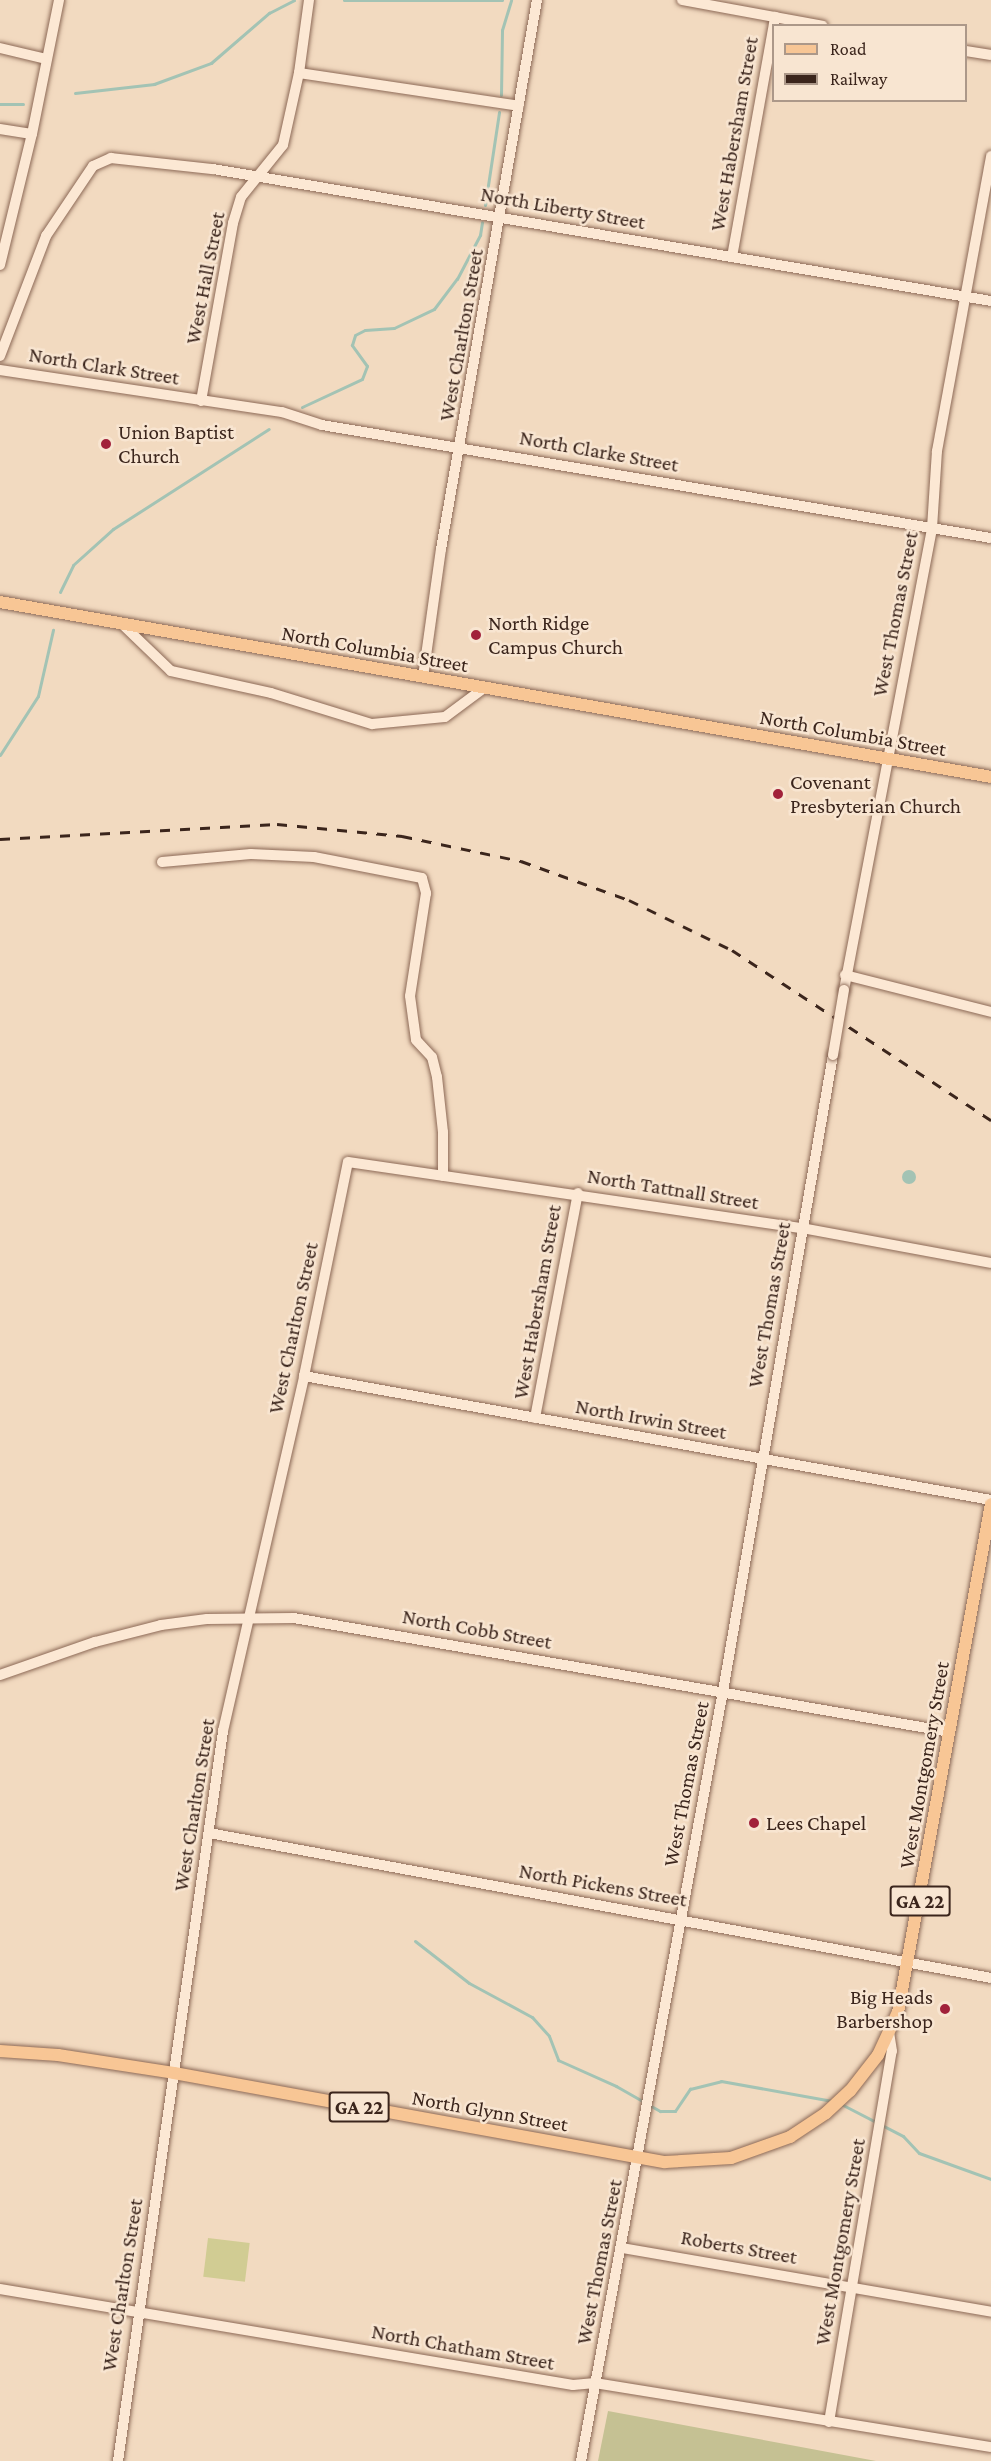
<!DOCTYPE html>
<style>
body{margin:0}
#map{position:relative;width:991px;height:2461px;overflow:hidden;background:#f2dac0;font-family:"Crimson Pro",serif}
div>[style]{position:absolute}
.green>*{inset:0;background:#d1cc93;transform-origin:0 0}
.cemetery>*{inset:0;background:#c5c193}
.water>*{inset:0;background:#a3c3b4}
.round{border-radius:50%}
.stream>*{height:3px;margin:-1.5px;padding:0 1.5px;transform-origin:1.5px;border-radius:1.5px;background:#a3c3b4}
.roads{filter:drop-shadow(0 0 2px #8c6956) drop-shadow(0 0 2px #8c6956)}
.minor>*{height:10px;margin:-5px;padding:0 5px;transform-origin:5px;border-radius:5px;background:#fce8d4}
.major>*{height:12px;margin:-6px;padding:0 6px;transform-origin:6px;border-radius:6px;background:#f8c695}
.rail>*{height:3px;margin-top:-1.5px;transform-origin:0;background:repeating-linear-gradient(90deg,#3b251c 0 10px,transparent 0 20px)}
.bridges{filter:drop-shadow(0 0 2px #8c6956) drop-shadow(0 0 2px #8c6956)}
.minor-bridge>*{height:10px;margin:-5px;padding:0 5px;transform-origin:5px;border-radius:5px;background:#fce8d4}
.dots>*{width:16px;height:16px;translate:-50% -50%;box-sizing:border-box;border:3px solid #f8e5d1;border-radius:50%}
span{translate:-50% -50%;white-space:nowrap;text-align:center;line-height:1.15;-webkit-text-stroke:5px #f8e5d1;paint-order:stroke}
.shield-label span{padding:2px 4px;background:#f8e5d1;border:2px solid;border-radius:4px;-webkit-text-stroke-width:0}
.shield-label{font-size:20px;color:#3b251c;font-weight:700}
.street-label{font-size:21px;color:#3b251c}
.poi-label{font-size:21px;color:#3b251c}
.left{translate:0 -50%;text-align:left}
.right{translate:-100% -50%;text-align:right}
.legend{position:absolute;left:772px;top:24px;width:195px;height:78px;box-sizing:border-box;background:#f8e5d1;border:2px solid #ac9889;margin:0;padding:8px 10px;list-style:none;font-size:18px;color:#3b251c}
.legend li{display:flex;align-items:center;gap:12px;height:30px}
.legend b{width:30px;border:2px solid #ac9889}
</style>
<div id="map">
<div class="green">
<div style="left:208px;top:2238px;width:42px;height:39px;rotate:7deg"></div>
</div>
<div class="cemetery">
<div style="clip-path:polygon(608px 2411px,876px 2461px,598px 2461px)"></div>
</div>
<div class="water">
<div class="round" style="left:902px;top:1170px;width:14px;height:14px"></div>
</div>
<div class="stream">
<div style="left:344px;top:0;width:158px"></div>
<div style="left:75px;top:93px;width:80px;rotate:-6.5deg"></div>
<div style="left:154px;top:84px;width:61px;rotate:-20.2deg"></div>
<div style="left:211px;top:63px;width:77px;rotate:-40.8deg"></div>
<div style="left:269px;top:13px;width:28px;rotate:-27deg"></div>
<div style="left:501px;top:95px;width:65px;rotate:-89.1deg"></div>
<div style="left:502px;top:30px;width:31px;rotate:-73deg"></div>
<div style="left:0;top:104px;width:23px"></div>
<div style="left:485px;top:205px;width:94px;rotate:-81.4deg"></div>
<div style="left:302px;top:407px;width:66px;rotate:-25deg"></div>
<div style="left:362px;top:379px;width:14px;rotate:-69deg"></div>
<div style="left:367px;top:366px;width:26px;rotate:-126deg"></div>
<div style="left:352px;top:345px;width:10px;rotate:-73deg"></div>
<div style="left:355px;top:335px;width:11px;rotate:-27deg"></div>
<div style="left:365px;top:330px;width:29px;rotate:-4deg"></div>
<div style="left:394px;top:328px;width:44px;rotate:-25.4deg"></div>
<div style="left:434px;top:309px;width:38px;rotate:-53deg"></div>
<div style="left:457px;top:279px;width:50px;rotate:-62.4deg"></div>
<div style="left:480px;top:235px;width:13px;rotate:-81deg"></div>
<div style="left:60px;top:592px;width:30px;rotate:-64deg"></div>
<div style="left:73px;top:565px;width:54px;rotate:-42deg"></div>
<div style="left:113px;top:529px;width:185px;rotate:-32.7deg"></div>
<div style="left:0;top:755px;width:70px;rotate:-57.2deg"></div>
<div style="left:38px;top:696px;width:68px;rotate:-77.2deg"></div>
<div style="left:415px;top:1941px;width:68px;rotate:37.9deg"></div>
<div style="left:469px;top:1983px;width:72px;rotate:28.4deg"></div>
<div style="left:532px;top:2017px;width:25px;rotate:48deg"></div>
<div style="left:549px;top:2036px;width:26px;rotate:69deg"></div>
<div style="left:558px;top:2060px;width:64px;rotate:24.1deg"></div>
<div style="left:616px;top:2086px;width:51px;rotate:29.6deg"></div>
<div style="left:660px;top:2111px;width:15px"></div>
<div style="left:675px;top:2111px;width:27px;rotate:-56deg"></div>
<div style="left:690px;top:2089px;width:32px;rotate:-14deg"></div>
<div style="left:721px;top:2081px;width:113px;rotate:10.2deg"></div>
<div style="left:841px;top:2104px;width:70px;rotate:27.3deg"></div>
<div style="left:903px;top:2136px;width:23px;rotate:47deg"></div>
<div style="left:919px;top:2153px;width:77px;rotate:19.9deg"></div>
</div>
<div class="roads">
<div class="minor">
<div style="left:682px;top:0;width:143px;rotate:10.4deg"></div>
<div style="left:0;top:48px;width:47px;rotate:13.4deg"></div>
<div style="left:966px;top:51px;width:25px;rotate:9deg"></div>
<div style="left:299px;top:73px;width:222px;rotate:8.5deg"></div>
<div style="left:0;top:129px;width:32px;rotate:9deg"></div>
<div style="left:732px;top:257px;width:244px;rotate:-79.8deg"></div>
<div style="left:0;top:265px;width:135px;rotate:-76.3deg"></div>
<div style="left:32px;top:134px;width:137px;rotate:-78.6deg"></div>
<div style="left:0;top:356px;width:129px;rotate:-69deg"></div>
<div style="left:46px;top:236px;width:84px;rotate:-56.1deg"></div>
<div style="left:93px;top:166px;width:20px;rotate:-24deg"></div>
<div style="left:111px;top:158px;width:103px;rotate:6.2deg"></div>
<div style="left:213px;top:169px;width:789px;rotate:9.63deg"></div>
<div style="left:0;top:370px;width:285px;rotate:8.5deg"></div>
<div style="left:282px;top:412px;width:42px;rotate:18deg"></div>
<div style="left:322px;top:425px;width:678px;rotate:9.59deg"></div>
<div style="left:201px;top:401px;width:181px;rotate:-79.8deg"></div>
<div style="left:233px;top:223px;width:27px;rotate:-73deg"></div>
<div style="left:241px;top:197px;width:67px;rotate:-51.1deg"></div>
<div style="left:283px;top:145px;width:74px;rotate:-77.5deg"></div>
<div style="left:299px;top:73px;width:74px;rotate:-82.2deg"></div>
<div style="left:122px;top:624px;width:68px;rotate:43.8deg"></div>
<div style="left:171px;top:671px;width:102px;rotate:12.4deg"></div>
<div style="left:271px;top:693px;width:106px;rotate:17.1deg"></div>
<div style="left:372px;top:724px;width:73px;rotate:-5.5deg"></div>
<div style="left:445px;top:717px;width:49px;rotate:-36.6deg"></div>
<div style="left:423px;top:677px;width:129px;rotate:-82deg"></div>
<div style="left:441px;top:549px;width:557px;rotate:-80.08deg"></div>
<div style="left:162px;top:862px;width:89px;rotate:-5.1deg"></div>
<div style="left:251px;top:854px;width:63px;rotate:2.7deg"></div>
<div style="left:314px;top:857px;width:110px;rotate:11deg"></div>
<div style="left:422px;top:878px;width:16px;rotate:75deg"></div>
<div style="left:426px;top:893px;width:104px;rotate:98.8deg"></div>
<div style="left:410px;top:996px;width:44px;rotate:82.2deg"></div>
<div style="left:416px;top:1040px;width:23px;rotate:47deg"></div>
<div style="left:432px;top:1057px;width:21px;rotate:76deg"></div>
<div style="left:437px;top:1077px;width:55px;rotate:83.8deg"></div>
<div style="left:443px;top:1132px;width:44px;rotate:90deg"></div>
<div style="left:845px;top:975px;width:151px;rotate:14.2deg"></div>
<div style="left:844px;top:990px;width:470px;rotate:-79.2deg"></div>
<div style="left:932px;top:528px;width:77px;rotate:-86.3deg"></div>
<div style="left:937px;top:451px;width:300px;rotate:-79.6deg"></div>
<div style="left:304px;top:1376px;width:698px;rotate:10.23deg"></div>
<div style="left:535px;top:1418px;width:229px;rotate:-79.2deg"></div>
<div style="left:0;top:1675px;width:101px;rotate:-19.2deg"></div>
<div style="left:95px;top:1642px;width:68px;rotate:-14.4deg"></div>
<div style="left:161px;top:1625px;width:46px;rotate:-7.4deg"></div>
<div style="left:207px;top:1619px;width:87px;rotate:-0.7deg"></div>
<div style="left:294px;top:1618px;width:666px;rotate:9.86deg"></div>
<div style="left:209px;top:1833px;width:795px;rotate:10.5deg"></div>
<div style="left:622px;top:2248px;width:375px;rotate:9.8deg"></div>
<div style="left:0;top:2289px;width:581px;rotate:9.51deg"></div>
<div style="left:573px;top:2385px;width:22px;rotate:-5deg"></div>
<div style="left:595px;top:2383px;width:401px;rotate:9.2deg"></div>
<div style="left:829px;top:2422px;width:376px;rotate:-80.4deg"></div>
<div style="left:892px;top:2051px;width:18px;rotate:-99deg"></div>
<div style="left:118px;top:2461px;width:738px;rotate:-81.81deg"></div>
<div style="left:223px;top:1731px;width:364px;rotate:-77.1deg"></div>
<div style="left:304px;top:1376px;width:218px;rotate:-78.4deg"></div>
<div style="left:348px;top:1162px;width:459px;rotate:8.3deg"></div>
<div style="left:802px;top:1228px;width:192px;rotate:10.5deg"></div>
<div style="left:581px;top:2461px;width:783px;rotate:-79.55deg"></div>
<div style="left:723px;top:1691px;width:645px;rotate:-80.19deg"></div>
</div>
<div class="major">
<div style="left:0;top:602px;width:1006px;rotate:10.01deg"></div>
<div style="left:0;top:2051px;width:58px;rotate:3.9deg"></div>
<div style="left:58px;top:2055px;width:117px;rotate:8.8deg"></div>
<div style="left:174px;top:2073px;width:499px;rotate:10.3deg"></div>
<div style="left:665px;top:2162px;width:66px;rotate:-3.5deg"></div>
<div style="left:731px;top:2158px;width:63px;rotate:-19.6deg"></div>
<div style="left:790px;top:2137px;width:43px;rotate:-33.7deg"></div>
<div style="left:826px;top:2113px;width:33px;rotate:-43deg"></div>
<div style="left:850px;top:2091px;width:46px;rotate:-52.1deg"></div>
<div style="left:878px;top:2055px;width:47px;rotate:-65.1deg"></div>
<div style="left:898px;top:2012px;width:516px;rotate:-79.63deg"></div>
</div>
</div>
<div class="rail">
<div style="left:0;top:839px;width:277px;rotate:-3.1deg"></div>
<div style="left:277px;top:824px;width:126px;rotate:5.5deg"></div>
<div style="left:402px;top:836px;width:122px;rotate:11.9deg"></div>
<div style="left:521px;top:861px;width:115px;rotate:19.9deg"></div>
<div style="left:629px;top:900px;width:114px;rotate:25.9deg"></div>
<div style="left:732px;top:950px;width:310px;rotate:33.3deg"></div>
</div>
<div class="bridges">
<div class="minor-bridge">
<div style="left:833px;top:1055px;width:66px;rotate:-80.4deg"></div>
</div>
</div>
<div class="dots">
<div style="left:106px;top:444px;background:#a1213a"></div>
<div style="left:476px;top:635px;background:#a1213a"></div>
<div style="left:778px;top:794px;background:#a1213a"></div>
<div style="left:754px;top:1823px;background:#a1213a"></div>
<div style="left:945px;top:2009px;background:#a1213a"></div>
</div>
<div class="shield-label">
<span style="left:920px;top:1901px">GA 22</span>
<span style="left:359px;top:2107px">GA 22</span>
</div>
<div class="street-label">
<span style="left:734px;top:134px;rotate:-80deg">West Habersham Street</span>
<span style="left:563px;top:208px;rotate:10deg">North Liberty Street</span>
<span style="left:205px;top:278px;rotate:-79deg">West Hall Street</span>
<span style="left:461px;top:335px;rotate:-80deg">West Charlton Street</span>
<span style="left:104px;top:366px;rotate:9deg">North Clark Street</span>
<span style="left:599px;top:451px;rotate:10deg">North Clarke Street</span>
<span style="left:895px;top:614px;rotate:-79deg">West Thomas Street</span>
<span style="left:375px;top:649px;rotate:10deg">North Columbia Street</span>
<span style="left:853px;top:733px;rotate:10deg">North Columbia Street</span>
<span style="left:673px;top:1189px;rotate:9deg">North Tattnall Street</span>
<span style="left:537px;top:1302px;rotate:-80deg">West Habersham Street</span>
<span style="left:769px;top:1305px;rotate:-80deg">West Thomas Street</span>
<span style="left:293px;top:1328px;rotate:-78deg">West Charlton Street</span>
<span style="left:651px;top:1419px;rotate:10deg">North Irwin Street</span>
<span style="left:477px;top:1629px;rotate:10deg">North Cobb Street</span>
<span style="left:924px;top:1765px;rotate:-80deg">West Montgomery Street</span>
<span style="left:686px;top:1784px;rotate:-79deg">West Thomas Street</span>
<span style="left:194px;top:1805px;rotate:-81deg">West Charlton Street</span>
<span style="left:603px;top:1885px;rotate:10deg">North Pickens Street</span>
<span style="left:490px;top:2111px;rotate:10deg">North Glynn Street</span>
<span style="left:840px;top:2242px;rotate:-80deg">West Montgomery Street</span>
<span style="left:739px;top:2247px;rotate:10deg">Roberts Street</span>
<span style="left:599px;top:2262px;rotate:-79deg">West Thomas Street</span>
<span style="left:122px;top:2285px;rotate:-81deg">West Charlton Street</span>
<span style="left:463px;top:2347px;rotate:10deg">North Chatham Street</span>
</div>
<div class="poi-label">
<span class="left" style="left:118px;top:444px">Union Baptist<br>Church</span>
<span class="left" style="left:488px;top:635px">North Ridge<br>Campus Church</span>
<span class="left" style="left:790px;top:794px">Covenant<br>Presbyterian Church</span>
<span class="left" style="left:766px;top:1823px">Lees Chapel</span>
<span class="right" style="left:933px;top:2009px">Big Heads<br>Barbershop</span>
</div>
<ul class="legend">
<li><b style="height:8px;background:#f8c695"></b>Road</li>
<li><b style="height:8px;background:#3b251c"></b>Railway</li>
</ul>
</div>
